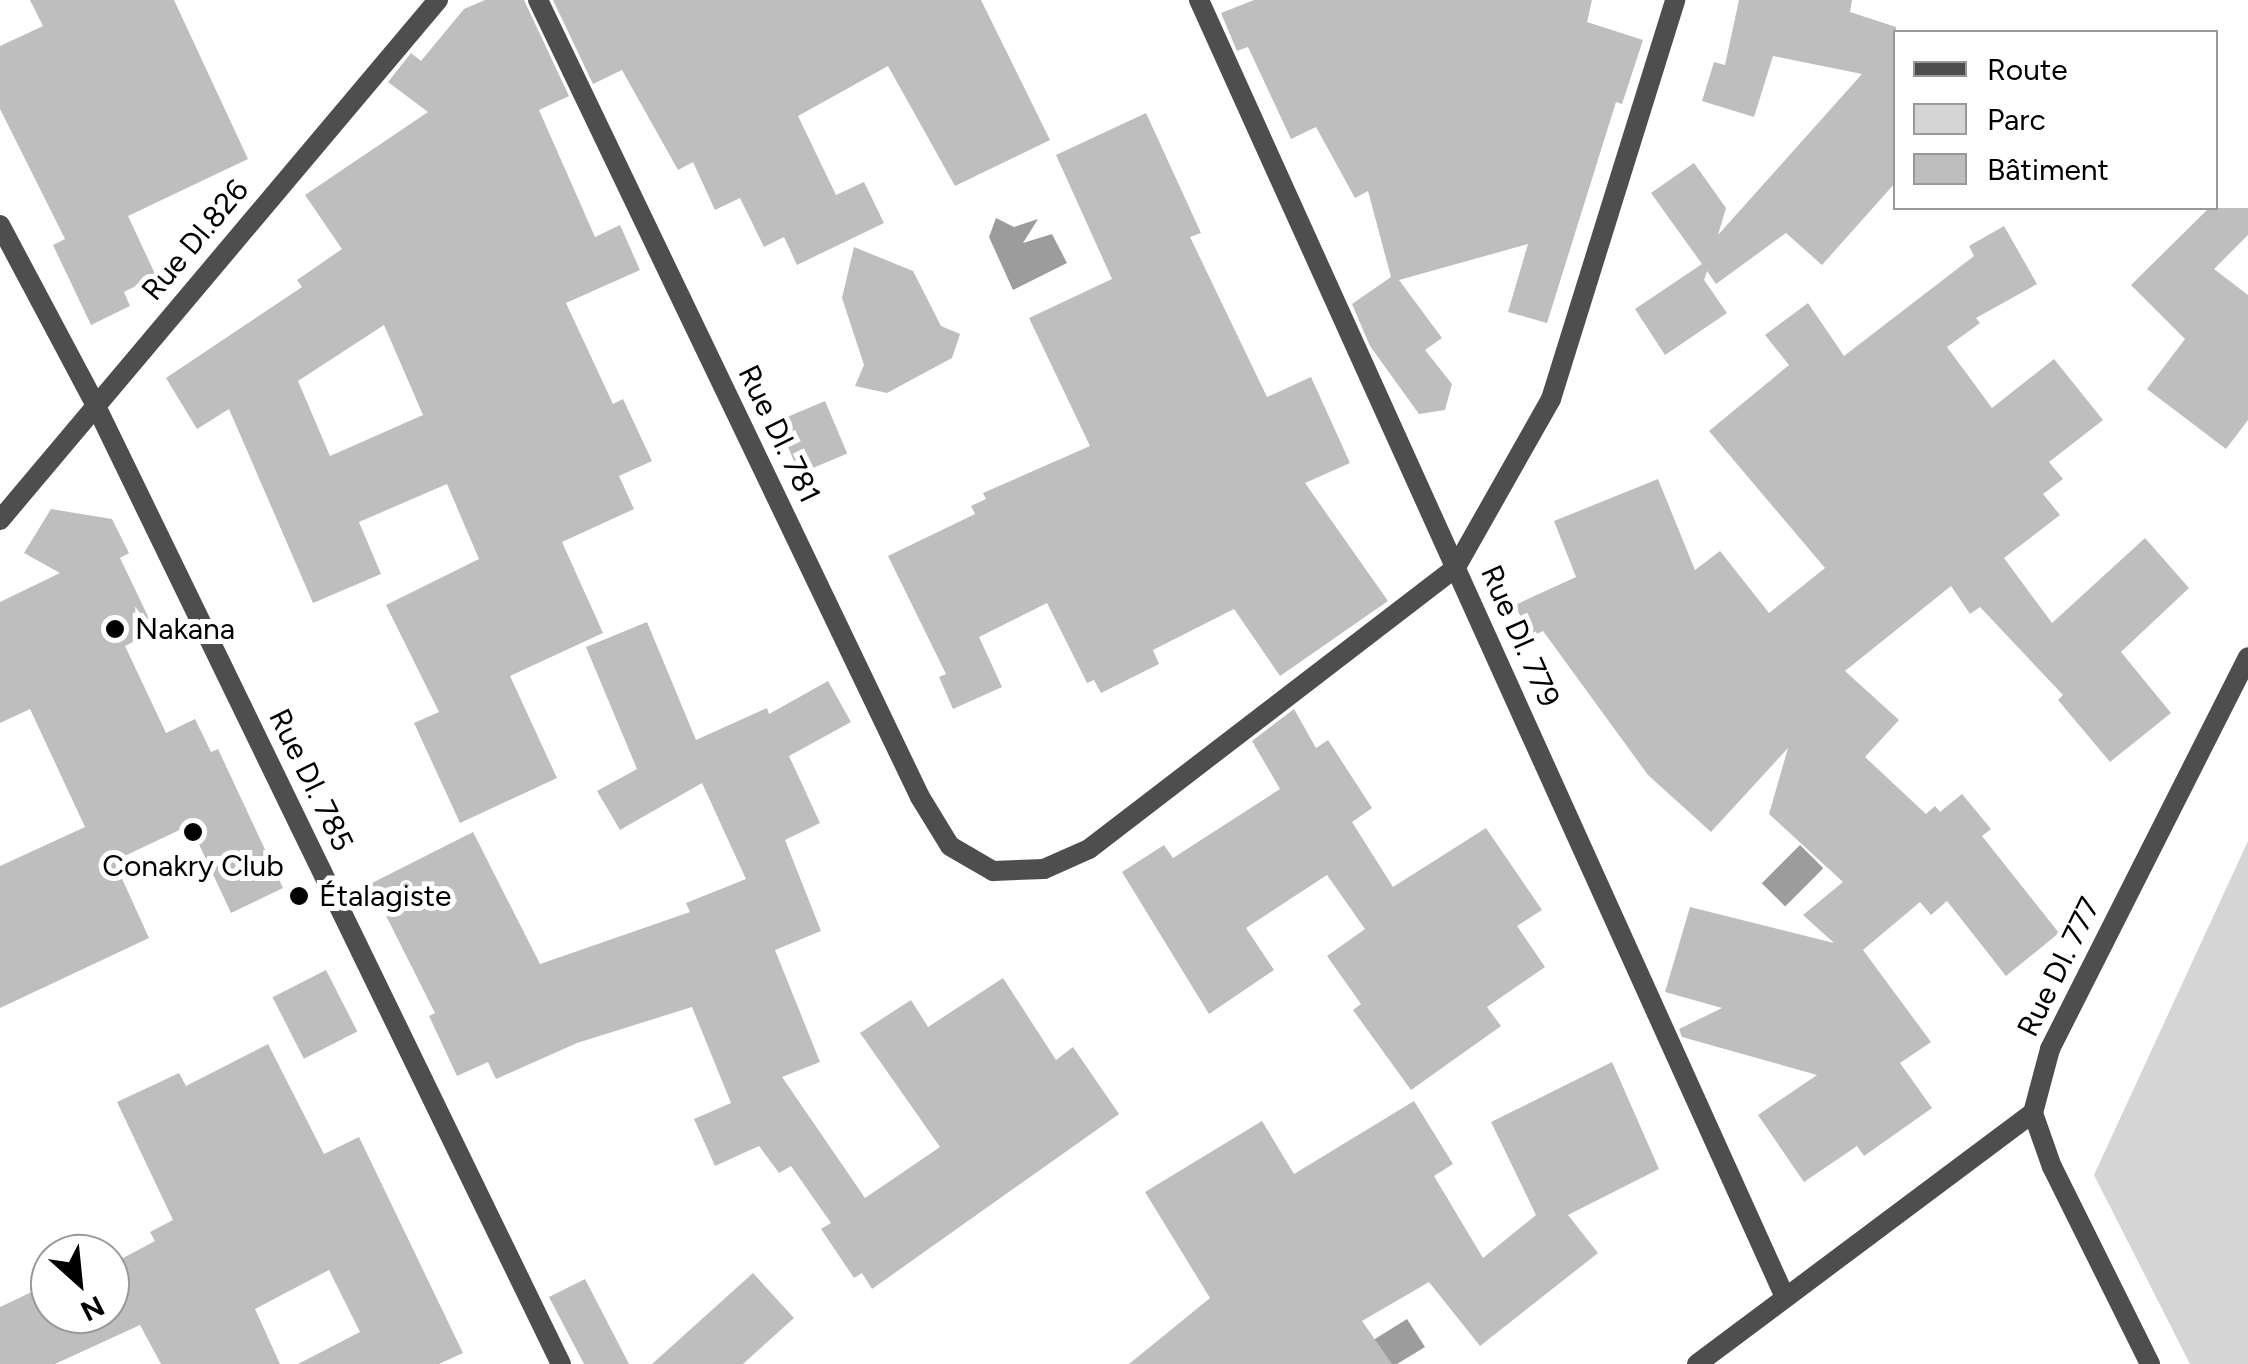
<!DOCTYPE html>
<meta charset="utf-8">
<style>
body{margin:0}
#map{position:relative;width:2248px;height:1364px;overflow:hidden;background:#fff;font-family:Figtree,sans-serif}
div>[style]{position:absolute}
.green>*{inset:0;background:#d5d5d5}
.water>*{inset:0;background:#9c9c9c;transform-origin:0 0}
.building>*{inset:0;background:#bebebe;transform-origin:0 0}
.minor>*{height:20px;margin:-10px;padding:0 10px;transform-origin:10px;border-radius:10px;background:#4e4e4e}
.tertiary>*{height:20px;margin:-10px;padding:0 10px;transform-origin:10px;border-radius:10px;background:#4e4e4e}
.dots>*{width:28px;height:28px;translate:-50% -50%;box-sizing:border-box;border:5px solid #fff;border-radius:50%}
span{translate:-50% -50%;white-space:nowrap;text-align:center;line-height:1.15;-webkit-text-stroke:10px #fff;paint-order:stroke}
.street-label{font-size:30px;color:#000}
.poi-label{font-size:30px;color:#000}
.left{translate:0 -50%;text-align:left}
.legend{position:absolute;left:1893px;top:30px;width:325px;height:180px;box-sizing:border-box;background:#fff;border:2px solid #999;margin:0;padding:12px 18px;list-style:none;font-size:30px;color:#000}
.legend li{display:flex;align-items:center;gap:20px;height:50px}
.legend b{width:50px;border:2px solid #999}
.north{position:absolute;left:30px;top:1234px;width:100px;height:100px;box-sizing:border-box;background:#fff;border:2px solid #999;border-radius:50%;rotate:153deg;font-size:28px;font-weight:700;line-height:40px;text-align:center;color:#000}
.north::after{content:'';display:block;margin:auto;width:35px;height:45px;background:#000;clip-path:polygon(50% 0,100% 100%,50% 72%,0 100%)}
</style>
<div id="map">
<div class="green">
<div style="clip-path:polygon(2248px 841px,2248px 1364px,2190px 1364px,2094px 1175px)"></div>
</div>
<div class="water">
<div style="clip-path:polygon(996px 218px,1014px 227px,1038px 219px,1023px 243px,1052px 234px,1067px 263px,1013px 290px,989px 237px)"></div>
<div style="left:1800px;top:845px;width:33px;height:54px;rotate:45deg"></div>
<div style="clip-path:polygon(1407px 1319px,1425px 1347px,1397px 1364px,1362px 1364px,1354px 1352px)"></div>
</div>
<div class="building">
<div style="clip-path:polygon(30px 0,174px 0,248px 159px,128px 216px,156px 276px,124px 292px,130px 306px,91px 325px,53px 245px,65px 239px,0 109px,0 46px,43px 26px)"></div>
<div style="clip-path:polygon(evenodd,485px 0,524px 0,569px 96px,539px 110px,595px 237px,620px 225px,640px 270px,566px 303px,613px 404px,623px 399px,652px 461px,619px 476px,634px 509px,562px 542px,603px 633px,510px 676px,557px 778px,460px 823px,414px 723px,439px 712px,386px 605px,479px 559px,447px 484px,359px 522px,381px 574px,313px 603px,229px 409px,197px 429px,166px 378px,302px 287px,297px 280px,342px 249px,305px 195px,428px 112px,388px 82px,411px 53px,421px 61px,464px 9px,485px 0,384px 325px,423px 415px,330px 456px,298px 381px,384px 325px)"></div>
<div style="clip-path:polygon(553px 0,981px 0,1050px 140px,955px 186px,888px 66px,798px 116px,836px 195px,864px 182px,884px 223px,797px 265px,784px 237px,764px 247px,740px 198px,715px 210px,693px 162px,678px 170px,622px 70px,593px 84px)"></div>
<div style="clip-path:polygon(1254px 0,1592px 0,1587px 22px,1643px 40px,1622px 104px,1616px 102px,1547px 323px,1508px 312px,1528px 244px,1399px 280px,1442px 338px,1425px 350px,1452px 384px,1445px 410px,1419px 414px,1370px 346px,1352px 304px,1391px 277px,1368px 191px,1355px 198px,1316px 127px,1291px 139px,1248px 47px,1237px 51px,1221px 13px)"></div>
<div style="clip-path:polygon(1739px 0,1852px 0,1850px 12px,1896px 27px,1896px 182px,1822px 265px,1786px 233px,1716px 284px,1707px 271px,1704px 280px,1727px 313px,1665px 355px,1635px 309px,1702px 264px,1651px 193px,1694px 163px,1726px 208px,1718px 235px,1862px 74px,1773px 56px,1754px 117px,1702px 101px,1714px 62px,1725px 65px)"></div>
<div style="clip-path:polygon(1146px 113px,1201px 233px,1190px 237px,1267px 397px,1311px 377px,1350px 463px,1305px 483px,1388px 601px,1280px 676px,1234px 609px,1153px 650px,1159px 664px,1101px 693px,1094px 680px,1087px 683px,1047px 603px,979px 637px,1002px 687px,953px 709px,939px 677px,946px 674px,888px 556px,975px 514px,971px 506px,986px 499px,983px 493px,1090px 446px,1029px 318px,1112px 279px,1056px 155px)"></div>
<div style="clip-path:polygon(2209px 208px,2248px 208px,2248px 235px,2214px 269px,2248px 295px,2248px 420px,2226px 449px,2147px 389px,2185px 339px,2131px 285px)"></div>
<div style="clip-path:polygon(2004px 226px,2037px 284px,1976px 318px,1980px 323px,1947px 347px,1992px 408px,2054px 359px,2103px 420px,2049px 462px,2063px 479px,2043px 494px,2060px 515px,2004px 558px,2052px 623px,2145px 538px,2189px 588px,2121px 652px,2171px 713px,2110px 762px,2058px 700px,2063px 695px,1980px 607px,1970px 614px,1951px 586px,1845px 671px,1899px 720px,1865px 757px,1926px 814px,1935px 806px,1940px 812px,1962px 794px,1991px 829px,1982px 836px,2059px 933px,2006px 976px,1947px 901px,1931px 915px,1920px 902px,1863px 950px,1931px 1042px,1900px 1063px,1932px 1108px,1864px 1156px,1857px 1146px,1804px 1182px,1758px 1115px,1817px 1075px,1682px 1037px,1679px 1029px,1722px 1008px,1665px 992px,1690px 907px,1834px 943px,1803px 915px,1843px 882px,1769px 814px,1788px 748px,1711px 832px,1648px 775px,1543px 631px,1530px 637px,1515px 605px,1576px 577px,1554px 521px,1658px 479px,1695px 570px,1720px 551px,1769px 613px,1825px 568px,1709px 431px,1789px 365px,1765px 335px,1808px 303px,1844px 356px,1974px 256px,1969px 246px)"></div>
<div style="clip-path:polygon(854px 247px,913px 271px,941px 326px,960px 334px,952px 358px,887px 393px,855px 386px,864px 365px,842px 298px)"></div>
<div style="left:825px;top:401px;width:57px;height:52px;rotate:67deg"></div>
<div style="clip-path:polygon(51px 509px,112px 519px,129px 553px,120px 558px,155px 631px,125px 646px,166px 733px,195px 719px,211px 752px,218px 749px,283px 888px,231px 913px,190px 825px,114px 861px,149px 938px,0 1008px,0 866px,85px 827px,30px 709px,0 723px,0 602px,60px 573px,24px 553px)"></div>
<div style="clip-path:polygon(647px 622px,696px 740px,767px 708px,769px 714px,828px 681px,851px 722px,789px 756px,820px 823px,785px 840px,821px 931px,775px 950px,820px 1062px,782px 1077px,865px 1198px,940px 1147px,860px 1033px,911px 1000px,928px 1027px,1003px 978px,1056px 1060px,1073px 1047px,1119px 1114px,872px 1289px,862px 1273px,854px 1278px,821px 1229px,831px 1223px,791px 1166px,779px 1173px,759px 1146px,715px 1166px,694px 1119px,731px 1103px,692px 1007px,577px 1043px,496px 1079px,488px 1062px,457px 1076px,429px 1016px,435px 1013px,370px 884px,473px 832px,540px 964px,690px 912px,686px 903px,746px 879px,702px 783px,620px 830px,597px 791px,637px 769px,586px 647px)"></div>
<div style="clip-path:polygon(1294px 709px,1316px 748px,1328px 740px,1372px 808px,1352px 822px,1393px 887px,1486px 828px,1542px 910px,1517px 926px,1545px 967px,1487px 1007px,1501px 1026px,1411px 1090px,1353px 1010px,1361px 1004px,1327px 956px,1365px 929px,1327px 875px,1246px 928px,1274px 970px,1209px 1014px,1122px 872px,1164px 845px,1173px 858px,1280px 789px,1252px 741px)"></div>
<div style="left:326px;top:970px;width:69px;height:60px;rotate:63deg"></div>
<div style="clip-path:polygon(268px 1044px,324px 1154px,359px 1137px,463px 1353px,439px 1364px,298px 1364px,360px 1332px,329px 1270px,255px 1309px,280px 1364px,161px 1364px,140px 1325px,55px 1364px,0 1364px,0 1307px,38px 1289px,44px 1300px,50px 1296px,50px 1314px,110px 1314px,110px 1265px,155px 1241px,150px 1232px,173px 1220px,117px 1102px,179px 1073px,186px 1086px)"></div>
<div style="clip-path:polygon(1612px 1062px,1659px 1169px,1568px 1215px,1598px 1253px,1480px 1346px,1429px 1282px,1362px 1321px,1392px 1364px,1129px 1364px,1210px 1298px,1145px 1192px,1262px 1121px,1294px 1174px,1414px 1101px,1453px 1164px,1434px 1176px,1483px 1258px,1536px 1215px,1491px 1122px)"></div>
<div style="clip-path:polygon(753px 1273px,794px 1318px,743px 1364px,652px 1364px)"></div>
<div style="clip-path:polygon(585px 1279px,629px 1364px,584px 1364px,549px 1297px)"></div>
</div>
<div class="minor">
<div style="left:538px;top:0;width:884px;rotate:64.39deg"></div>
<div style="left:920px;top:797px;width:57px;rotate:58.5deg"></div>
<div style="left:950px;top:846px;width:50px;rotate:30.2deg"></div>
<div style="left:993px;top:871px;width:51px;rotate:-2.2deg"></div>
<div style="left:1044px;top:869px;width:49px;rotate:-24deg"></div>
<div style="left:1089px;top:849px;width:463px;rotate:-37.5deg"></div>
<div style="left:1456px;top:567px;width:193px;rotate:-60.5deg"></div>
<div style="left:1551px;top:399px;width:418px;rotate:-72.7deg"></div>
<div style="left:1199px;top:0;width:1423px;rotate:65.69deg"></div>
<div style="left:0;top:225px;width:203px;rotate:62deg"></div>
<div style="left:95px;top:404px;width:1067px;rotate:64.11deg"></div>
<div style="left:0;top:520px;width:680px;rotate:-49.89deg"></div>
<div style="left:1697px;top:1364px;width:419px;rotate:-36.8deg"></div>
</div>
<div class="tertiary">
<div style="left:2150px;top:1364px;width:220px;rotate:-116.4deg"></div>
<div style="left:2052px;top:1167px;width:57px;rotate:-109.4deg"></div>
<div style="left:2033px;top:1113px;width:66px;rotate:-75.1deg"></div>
<div style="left:2050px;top:1049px;width:439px;rotate:-63.2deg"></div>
</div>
<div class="dots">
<div style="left:115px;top:629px;background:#000"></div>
<div style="left:193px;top:832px;background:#000"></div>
<div style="left:299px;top:896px;background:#000"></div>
</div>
<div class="street-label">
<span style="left:195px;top:240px;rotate:-50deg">Rue DI.826</span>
<span style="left:779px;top:434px;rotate:64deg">Rue DI. 781</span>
<span style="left:1520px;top:636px;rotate:66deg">Rue DI. 779</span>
<span style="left:311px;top:780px;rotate:64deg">Rue DI. 785</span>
<span style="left:2059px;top:967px;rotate:-64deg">Rue DI. 777</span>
</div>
<div class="poi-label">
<span class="left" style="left:135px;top:629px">Nakana</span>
<span style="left:193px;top:866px">Conakry Club</span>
<span class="left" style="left:319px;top:896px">Étalagiste</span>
</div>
<ul class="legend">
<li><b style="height:12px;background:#4e4e4e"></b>Route</li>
<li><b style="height:28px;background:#d5d5d5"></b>Parc</li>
<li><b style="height:28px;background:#bebebe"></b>Bâtiment</li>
</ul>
<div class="north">N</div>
</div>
